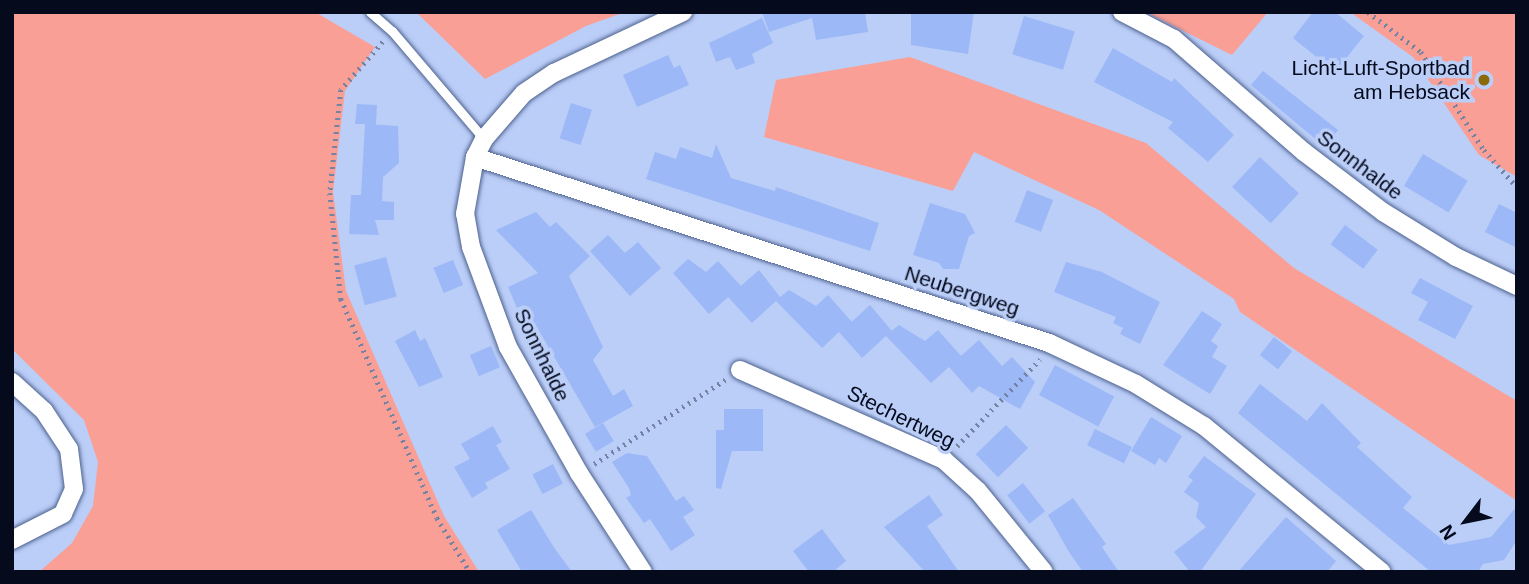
<!DOCTYPE html>
<style>
body{margin:0}
#map{position:relative;width:1529px;height:584px;overflow:hidden;background:#bbcef8;font-family:Arial,sans-serif}
div>[style]{position:absolute}
.green>*{inset:0;background:#fa9f95}
.building>*{inset:0;background:#9cb8f7;transform-origin:0 0}
.path>*{height:4.5px;margin-top:-2.25px;transform-origin:0;background:repeating-linear-gradient(90deg,#7482a3 0 2px,transparent 0 7px)}
.roads{filter:drop-shadow(0 0 2px #4d618e) drop-shadow(0 0 2px #4d618e)}
.service>*{height:9px;margin:-4.5px;padding:0 4.5px;transform-origin:4.5px;border-radius:4.5px;background:#fff}
.minor>*{height:18px;margin:-9px;padding:0 9px;transform-origin:9px;border-radius:9px;background:#fff}
.dots>*{width:19px;height:19px;translate:-50% -50%;box-sizing:border-box;border:4px solid #bbcef8;border-radius:50%}
span{translate:-50% -50%;white-space:nowrap;text-align:center;line-height:1.15;-webkit-text-stroke:7px #bbcef8;paint-order:stroke}
.poi-label{font-size:21px;color:#050a1c}
.right{translate:-100% -50%;text-align:right}
.street-label{font-size:21px;color:#050a1c}
.frame{position:absolute;inset:0;border:14px solid #050a1c;pointer-events:none}
.north{position:absolute;left:1431px;top:486px;width:70px;height:70px;-webkit-text-stroke:5px #bbcef8;paint-order:stroke;rotate:238deg;font-size:19px;font-weight:700;line-height:28px;text-align:center;color:#050a1c}
.north::after{content:'';display:block;margin:auto;width:24px;height:32px;background:#050a1c;clip-path:polygon(50% 0,100% 100%,50% 72%,0 100%)}
</style>
<div id="map">
<div class="green">
<div style="clip-path:polygon(12px 12px,315px 12px,375px 47px,345px 91px,333px 192px,346px 291px,444px 516px,479px 572px,39px 572px,72px 543px,93px 506px,98px 462px,84px 420px,12px 349px)"></div>
<div style="clip-path:polygon(416px 12px,625px 12px,586px 26px,485px 79px)"></div>
<div style="clip-path:polygon(1145px 12px,1268px 12px,1232px 55px)"></div>
<div style="clip-path:polygon(1350px 12px,1517px 12px,1517px 177px,1479px 155px,1413px 57px)"></div>
<div style="clip-path:polygon(910px 57px,1146px 143px,1294px 268px,1517px 401px,1517px 501px,1240px 312px,1234px 299px,1099px 210px,974px 152px,953px 191px,764px 137px,776px 80px)"></div>
</div>
<div class="building">
<div style="clip-path:polygon(762px 12px,865px 12px,868px 32px,816px 40px,812px 18px,769px 32px)"></div>
<div style="clip-path:polygon(911px 12px,974px 12px,968px 54px,911px 45px)"></div>
<div style="clip-path:polygon(1313px 12px,1335px 12px,1364px 36px,1335px 72px,1293px 38px)"></div>
<div style="left:1024px;top:16px;width:53px;height:40px;rotate:17deg"></div>
<div style="clip-path:polygon(762px 18px,773px 43px,752px 54px,755px 63px,736px 70px,730px 57px,716px 62px,709px 43px)"></div>
<div style="clip-path:polygon(1113px 48px,1172px 82px,1174px 78px,1234px 135px,1208px 162px,1168px 128px,1173px 122px,1094px 82px)"></div>
<div style="clip-path:polygon(668px 55px,674px 68px,680px 65px,689px 85px,637px 107px,623px 75px)"></div>
<div style="clip-path:polygon(1263px 71px,1338px 130px,1325px 147px,1251px 85px)"></div>
<div style="left:571px;top:103px;width:22px;height:37px;rotate:18deg"></div>
<div style="clip-path:polygon(357px 104px,377px 105px,376px 125px,368px 124px,398px 126px,399px 163px,383px 177px,382px 201px,394px 202px,394px 220px,375px 220px,379px 235px,349px 234px,351px 195px,361px 195px,365px 124px,355px 124px)"></div>
<div style="clip-path:polygon(716px 144px,731px 178px,775px 191px,776px 187px,879px 223px,870px 251px,646px 179px,655px 152px,676px 159px,680px 147px,712px 158px)"></div>
<div style="left:1423px;top:154px;width:52px;height:37px;rotate:31deg"></div>
<div style="left:1260px;top:157px;width:53px;height:41px;rotate:43deg"></div>
<div style="left:1027px;top:190px;width:28px;height:34px;rotate:21deg"></div>
<div style="clip-path:polygon(930px 203px,965px 214px,975px 233px,969px 236px,959px 269px,943px 269px,939px 263px,913px 255px)"></div>
<div style="clip-path:polygon(1499px 204px,1517px 213px,1517px 248px,1485px 232px)"></div>
<div style="clip-path:polygon(536px 212px,550px 227px,556px 222px,590px 256px,569px 276px,603px 347px,593px 360px,613px 396px,624px 389px,633px 406px,595px 427px,524px 305px,517px 308px,508px 287px,538px 273px,496px 230px)"></div>
<div style="left:1345px;top:225px;width:41px;height:24px;rotate:37deg"></div>
<div style="clip-path:polygon(608px 235px,625px 253px,638px 242px,661px 268px,630px 296px,590px 251px)"></div>
<div style="left:386px;top:257px;width:41px;height:33px;rotate:75deg"></div>
<div style="clip-path:polygon(688px 259px,706px 272px,718px 261px,741px 286px,709px 314px,673px 273px)"></div>
<div style="left:453px;top:260px;width:27px;height:21px;rotate:68deg"></div>
<div style="clip-path:polygon(1066px 262px,1102px 272px,1160px 302px,1140px 344px,1120px 334px,1123px 328px,1113px 323px,1116px 317px,1054px 292px)"></div>
<div style="clip-path:polygon(759px 270px,780px 297px,789px 290px,816px 306px,828px 295px,852px 322px,845px 328px,870px 305px,892px 331px,889px 333px,899px 325px,925px 341px,938px 330px,961px 356px,954px 362px,979px 340px,1002px 366px,1012px 357px,1035px 382px,1020px 409px,979px 386px,972px 393px,949px 367px,931px 383px,886px 336px,862px 358px,839px 332px,822px 348px,776px 301px,752px 323px,728px 297px)"></div>
<div style="clip-path:polygon(1420px 278px,1473px 306px,1455px 339px,1418px 320px,1428px 302px,1411px 293px)"></div>
<div style="clip-path:polygon(1202px 311px,1222px 324px,1211px 341px,1218px 346px,1212px 357px,1227px 366px,1210px 394px,1163px 365px)"></div>
<div style="clip-path:polygon(415px 330px,420px 341px,425px 338px,443px 377px,419px 387px,395px 341px)"></div>
<div style="left:1274px;top:337px;width:23px;height:23px;rotate:38deg"></div>
<div style="left:491px;top:346px;width:23px;height:23px;rotate:67deg"></div>
<div style="left:1055px;top:365px;width:67px;height:34px;rotate:28deg"></div>
<div style="clip-path:polygon(1260px 384px,1307px 421px,1322px 403px,1361px 443px,1357px 447px,1412px 497px,1403px 508px,1449px 545px,1491px 537px,1517px 506px,1517px 540px,1504px 560px,1483px 564px,1478px 572px,1431px 572px,1238px 413px)"></div>
<div style="clip-path:polygon(724px 409px,763px 409px,763px 451px,732px 451px,721px 489px,716px 488px,716px 430px,724px 430px)"></div>
<div style="clip-path:polygon(1151px 417px,1182px 436px,1166px 463px,1159px 458px,1155px 465px,1131px 451px)"></div>
<div style="left:603px;top:423px;width:21px;height:21px;rotate:59deg"></div>
<div style="left:1006px;top:425px;width:32px;height:42px;rotate:46deg"></div>
<div style="clip-path:polygon(493px 426px,502px 442px,496px 445px,510px 469px,485px 483px,488px 488px,472px 498px,454px 467px,470px 459px,461px 444px)"></div>
<div style="left:1095px;top:429px;width:41px;height:18px;rotate:26deg"></div>
<div style="clip-path:polygon(627px 453px,647px 456px,676px 501px,684px 496px,694px 510px,683px 517px,695px 535px,671px 551px,650px 519px,644px 523px,626px 498px,631px 495px,629px 488px,612px 462px)"></div>
<div style="clip-path:polygon(1204px 456px,1256px 494px,1200px 572px,1190px 572px,1174px 552px,1206px 527px,1196px 517px,1199px 503px,1184px 492px,1193px 480px,1188px 477px)"></div>
<div style="left:553px;top:464px;width:22px;height:23px;rotate:63deg"></div>
<div style="left:1023px;top:483px;width:36px;height:20px;rotate:52deg"></div>
<div style="clip-path:polygon(929px 495px,943px 515px,927px 526px,959px 572px,925px 572px,884px 527px)"></div>
<div style="clip-path:polygon(1073px 498px,1106px 544px,1102px 547px,1119px 572px,1083px 572px,1069px 552px,1048px 515px)"></div>
<div style="clip-path:polygon(531px 510px,555px 549px,572px 572px,522px 572px,497px 530px)"></div>
<div style="clip-path:polygon(1286px 517px,1336px 561px,1327px 572px,1238px 572px)"></div>
<div style="clip-path:polygon(822px 529px,846px 561px,833px 572px,809px 572px,793px 551px)"></div>
</div>
<div class="path">
<div style="left:1368px;top:12px;width:66px;rotate:37deg"></div>
<div style="left:1421px;top:52px;width:117px;rotate:57.3deg"></div>
<div style="left:1484px;top:150px;width:50px;rotate:48.3deg"></div>
<div style="left:383px;top:42px;width:64px;rotate:131.2deg"></div>
<div style="left:341px;top:90px;width:104px;rotate:96.1deg"></div>
<div style="left:330px;top:193px;width:107px;rotate:84.1deg"></div>
<div style="left:341px;top:299px;width:239px;rotate:66.3deg"></div>
<div style="left:437px;top:518px;width:63px;rotate:58.6deg"></div>
<div style="left:957px;top:446px;width:120px;rotate:-46.3deg"></div>
<div style="left:594px;top:464px;width:156px;rotate:-32.7deg"></div>
</div>
<div class="roads">
<div class="service">
<div style="left:370px;top:12px;width:29px;rotate:41deg"></div>
<div style="left:392px;top:31px;width:142px;rotate:49.6deg"></div>
</div>
<div class="minor">
<div style="left:1122px;top:12px;width:59px;rotate:27.4deg"></div>
<div style="left:1174px;top:39px;width:172px;rotate:41deg"></div>
<div style="left:1304px;top:152px;width:99px;rotate:37.2deg"></div>
<div style="left:1383px;top:212px;width:86px;rotate:31.7deg"></div>
<div style="left:1456px;top:257px;width:68px;rotate:25.4deg"></div>
<div style="left:475px;top:157px;width:603px;rotate:17.95deg"></div>
<div style="left:1049px;top:343px;width:96px;rotate:25.2deg"></div>
<div style="left:1136px;top:384px;width:80px;rotate:31.7deg"></div>
<div style="left:1204px;top:426px;width:230px;rotate:39.4deg"></div>
<div style="left:740px;top:370px;width:223px;rotate:23.8deg"></div>
<div style="left:944px;top:460px;width:46px;rotate:42.4deg"></div>
<div style="left:978px;top:491px;width:104px;rotate:50.8deg"></div>
<div style="left:12px;top:382px;width:43px;rotate:42.2deg"></div>
<div style="left:44px;top:411px;width:45px;rotate:56.7deg"></div>
<div style="left:69px;top:449px;width:40px;rotate:82.9deg"></div>
<div style="left:74px;top:489px;width:27px;rotate:114deg"></div>
<div style="left:63px;top:514px;width:57px;rotate:153deg"></div>
<div style="left:643px;top:572px;width:118px;rotate:-122.9deg"></div>
<div style="left:579px;top:473px;width:145px;rotate:-119.4deg"></div>
<div style="left:508px;top:347px;width:107px;rotate:-110.3deg"></div>
<div style="left:471px;top:247px;width:34px;rotate:-100deg"></div>
<div style="left:465px;top:214px;width:58px;rotate:-80deg"></div>
<div style="left:475px;top:157px;width:20px;rotate:-63deg"></div>
<div style="left:484px;top:139px;width:61px;rotate:-49deg"></div>
<div style="left:524px;top:93px;width:36px;rotate:-34deg"></div>
<div style="left:554px;top:73px;width:143px;rotate:-25.3deg"></div>
</div>
</div>
<div class="dots">
<div style="left:1484px;top:80px;background:#8b6a0a"></div>
</div>
<div class="poi-label">
<span class="right" style="left:1470px;top:80px">Licht-Luft-Sportbad<br>am Hebsack</span>
</div>
<div class="street-label">
<span style="left:1360px;top:165px;rotate:37deg">Sonnhalde</span>
<span style="left:962px;top:291px;rotate:18deg">Neubergweg</span>
<span style="left:542px;top:355px;rotate:64deg">Sonnhalde</span>
<span style="left:901px;top:417px;rotate:26deg">Stechertweg</span>
</div>
<div class="frame"></div>
<div class="north">N</div>
</div>
